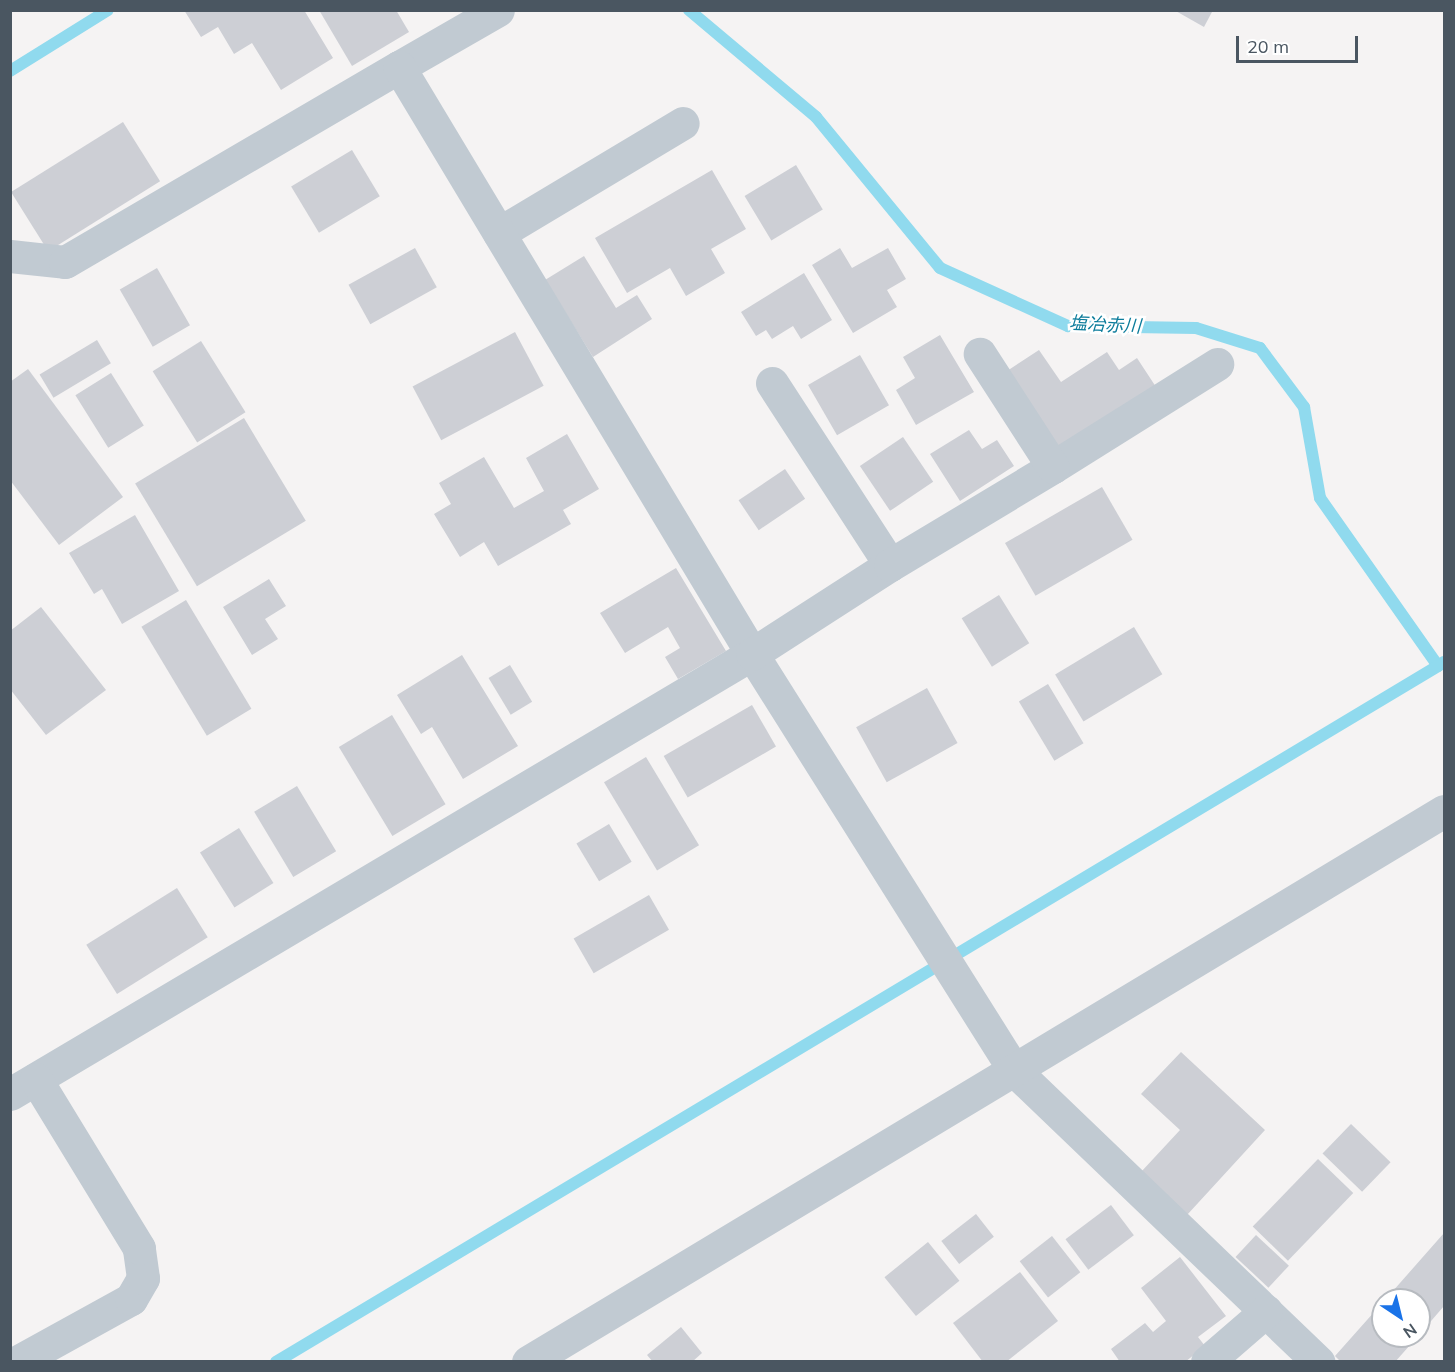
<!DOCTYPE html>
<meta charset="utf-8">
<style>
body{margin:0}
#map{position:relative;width:1455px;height:1372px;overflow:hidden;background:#f5f3f3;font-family:Mulish,"Noto Sans JP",sans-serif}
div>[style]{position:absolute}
.stream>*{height:12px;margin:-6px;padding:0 6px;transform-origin:6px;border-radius:6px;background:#90daee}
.building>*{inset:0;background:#cdcfd5;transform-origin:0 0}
.minor>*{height:33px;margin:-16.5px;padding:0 16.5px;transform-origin:16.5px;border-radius:16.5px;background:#c1cad2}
.tertiary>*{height:33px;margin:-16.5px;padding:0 16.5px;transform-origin:16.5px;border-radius:16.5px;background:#c1cad2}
span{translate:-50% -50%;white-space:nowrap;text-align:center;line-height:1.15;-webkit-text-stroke:5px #fff;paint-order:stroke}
.water-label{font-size:18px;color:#0c7c9b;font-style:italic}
.frame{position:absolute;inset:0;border:12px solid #4a5661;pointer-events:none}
.north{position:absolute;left:1371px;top:1288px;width:60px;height:60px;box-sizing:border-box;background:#fff;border:2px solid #b7bbc0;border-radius:50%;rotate:145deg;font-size:16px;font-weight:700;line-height:24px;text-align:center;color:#4a5661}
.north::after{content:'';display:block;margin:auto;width:21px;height:27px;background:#1a73e8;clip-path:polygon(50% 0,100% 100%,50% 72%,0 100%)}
.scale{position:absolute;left:1236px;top:36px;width:122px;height:27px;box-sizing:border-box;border:3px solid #4a5661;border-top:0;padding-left:8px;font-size:18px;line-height:21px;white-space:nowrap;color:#4a5661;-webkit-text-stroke:4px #fff;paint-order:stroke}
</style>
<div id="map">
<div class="stream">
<div style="left:689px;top:10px;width:166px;rotate:40.1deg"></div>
<div style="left:816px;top:117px;width:195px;rotate:50.6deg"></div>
<div style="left:940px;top:268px;width:141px;rotate:24.4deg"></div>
<div style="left:1068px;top:326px;width:128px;rotate:0.9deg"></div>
<div style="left:1196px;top:328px;width:67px;rotate:17.4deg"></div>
<div style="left:1260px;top:348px;width:74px;rotate:53.3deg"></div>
<div style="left:1304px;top:407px;width:92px;rotate:80deg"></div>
<div style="left:1320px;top:498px;width:205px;rotate:54.9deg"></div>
<div style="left:1438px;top:666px;width:7px;rotate:-34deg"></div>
<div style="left:10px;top:71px;width:115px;rotate:-31.9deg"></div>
<div style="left:276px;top:1362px;width:1354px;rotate:-30.92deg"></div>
</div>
<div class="building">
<div style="clip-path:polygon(184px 10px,304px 10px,333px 58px,281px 90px,252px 43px,234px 54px,218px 27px,201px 37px)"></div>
<div style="clip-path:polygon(319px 10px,396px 10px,409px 32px,352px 66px)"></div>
<div style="clip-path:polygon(1174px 10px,1213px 10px,1204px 27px)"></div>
<div style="left:123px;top:122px;width:70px;height:132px;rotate:58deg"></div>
<div style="left:352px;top:150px;width:54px;height:71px;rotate:59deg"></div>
<div style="left:796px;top:165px;width:52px;height:60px;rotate:59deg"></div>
<div style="clip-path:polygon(712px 170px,746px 229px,711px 249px,725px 273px,686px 296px,670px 268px,627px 293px,595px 238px)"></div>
<div style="left:415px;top:248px;width:45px;height:76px;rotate:61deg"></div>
<div style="clip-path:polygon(840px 248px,852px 268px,888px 248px,906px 279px,887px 290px,897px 307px,853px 333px,812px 265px)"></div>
<div style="clip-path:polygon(584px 256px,616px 308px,637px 295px,652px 319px,593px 357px,545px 280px)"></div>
<div style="left:157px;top:268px;width:66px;height:43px;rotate:60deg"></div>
<div style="clip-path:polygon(804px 273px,832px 320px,801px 339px,793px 326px,772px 339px,766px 330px,756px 336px,741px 312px)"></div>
<div style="left:515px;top:332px;width:61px;height:116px;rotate:62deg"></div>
<div style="clip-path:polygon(940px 335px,974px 392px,916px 425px,896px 390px,915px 378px,903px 357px)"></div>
<div style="left:97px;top:340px;width:27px;height:67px;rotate:59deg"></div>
<div style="left:201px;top:341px;width:84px;height:57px;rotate:58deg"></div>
<div style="clip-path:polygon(1039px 350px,1061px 382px,1107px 352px,1119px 370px,1137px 358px,1156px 387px,1057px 453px,1004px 373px)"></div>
<div style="left:860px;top:355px;width:58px;height:60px;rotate:60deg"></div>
<div style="clip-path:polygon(28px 369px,123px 497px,59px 545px,10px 480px,10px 382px)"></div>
<div style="left:111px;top:373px;width:62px;height:42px;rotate:58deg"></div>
<div style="left:244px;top:418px;width:120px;height:127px;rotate:59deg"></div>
<div style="clip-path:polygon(969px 430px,982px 449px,997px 440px,1014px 466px,960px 501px,930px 454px)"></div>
<div style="clip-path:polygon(567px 434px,599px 489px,563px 510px,571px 524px,498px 566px,484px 542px,460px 557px,434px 514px,451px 504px,439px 483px,484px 457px,514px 508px,544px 491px,526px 458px)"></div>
<div style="left:903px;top:437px;width:54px;height:52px;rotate:56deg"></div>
<div style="left:785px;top:469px;width:36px;height:56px;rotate:56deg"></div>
<div style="left:1102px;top:487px;width:61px;height:112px;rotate:60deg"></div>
<div style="clip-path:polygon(135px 515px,179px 591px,122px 624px,102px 589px,94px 594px,69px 553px)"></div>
<div style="clip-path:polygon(676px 568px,726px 651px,678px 679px,665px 657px,680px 648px,668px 627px,625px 653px,600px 613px)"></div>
<div style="clip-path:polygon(269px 579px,286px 606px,265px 619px,278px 639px,252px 655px,223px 607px)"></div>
<div style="left:999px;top:595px;width:57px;height:44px;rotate:58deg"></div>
<div style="left:186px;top:600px;width:127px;height:52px;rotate:59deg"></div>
<div style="clip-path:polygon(41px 607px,106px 690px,46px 735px,10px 689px,10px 631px)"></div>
<div style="left:1134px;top:627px;width:55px;height:92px;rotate:59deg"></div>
<div style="clip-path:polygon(462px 655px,518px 746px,463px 779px,432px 727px,421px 734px,397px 695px)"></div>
<div style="left:510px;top:665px;width:43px;height:25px;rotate:59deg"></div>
<div style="left:1048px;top:684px;width:69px;height:34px;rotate:59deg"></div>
<div style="left:927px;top:688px;width:63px;height:81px;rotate:61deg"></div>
<div style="left:752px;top:705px;width:48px;height:102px;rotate:60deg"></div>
<div style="left:392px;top:715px;width:104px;height:62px;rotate:59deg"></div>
<div style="left:646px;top:757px;width:103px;height:49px;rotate:59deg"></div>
<div style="left:297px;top:786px;width:76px;height:50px;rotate:59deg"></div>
<div style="left:609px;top:824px;width:44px;height:38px;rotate:59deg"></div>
<div style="left:239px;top:828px;width:65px;height:46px;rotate:58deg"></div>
<div style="left:177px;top:888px;width:58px;height:107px;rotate:58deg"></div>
<div style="left:649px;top:895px;width:40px;height:87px;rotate:60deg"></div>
<div style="clip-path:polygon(1181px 1052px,1265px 1130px,1187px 1215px,1141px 1172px,1180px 1130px,1141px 1094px)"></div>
<div style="left:1351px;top:1124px;width:55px;height:41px;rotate:44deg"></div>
<div style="left:1318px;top:1159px;width:49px;height:94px;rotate:44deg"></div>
<div style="left:1111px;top:1205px;width:38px;height:57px;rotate:53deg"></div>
<div style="left:976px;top:1214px;width:29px;height:44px;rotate:52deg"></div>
<div style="clip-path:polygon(1444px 1233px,1444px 1306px,1419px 1335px,1419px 1300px,1385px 1300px)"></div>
<div style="left:1256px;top:1235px;width:45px;height:30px;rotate:43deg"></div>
<div style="left:1052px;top:1236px;width:46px;height:41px;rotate:52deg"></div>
<div style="left:928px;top:1242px;width:50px;height:56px;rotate:51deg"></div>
<div style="clip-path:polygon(1180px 1257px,1226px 1316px,1198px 1337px,1205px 1346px,1185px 1362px,1120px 1362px,1111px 1349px,1145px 1323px,1153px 1332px,1166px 1321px,1141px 1288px)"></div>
<div style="clip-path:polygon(1020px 1272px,1058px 1321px,1006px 1362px,983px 1362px,953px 1323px)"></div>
<div style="clip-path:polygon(1383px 1302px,1383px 1336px,1418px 1336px,1395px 1362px,1341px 1362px,1335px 1356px)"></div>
<div style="clip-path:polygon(681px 1327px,702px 1353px,692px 1362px,653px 1362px,647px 1355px)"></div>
</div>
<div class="minor">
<div style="left:399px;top:67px;width:114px;rotate:-29.9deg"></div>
<div style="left:499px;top:233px;width:214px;rotate:-30.9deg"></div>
<div style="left:10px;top:256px;width:55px;rotate:6.2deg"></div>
<div style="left:65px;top:262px;width:387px;rotate:-30.3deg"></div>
<div style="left:399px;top:67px;width:685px;rotate:58.98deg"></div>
<div style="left:752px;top:654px;width:492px;rotate:57.8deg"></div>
<div style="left:1014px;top:1070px;width:422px;rotate:43.8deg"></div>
<div style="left:772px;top:383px;width:217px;rotate:57deg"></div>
<div style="left:1053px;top:467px;width:194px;rotate:-32.1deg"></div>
<div style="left:10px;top:1094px;width:863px;rotate:-30.67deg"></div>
<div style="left:752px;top:654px;width:164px;rotate:-32.8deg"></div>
<div style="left:890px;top:565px;width:190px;rotate:-31deg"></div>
<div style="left:1053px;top:467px;width:135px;rotate:-122.9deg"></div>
<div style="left:528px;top:1362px;width:1069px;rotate:-31.03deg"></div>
<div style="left:1207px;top:1362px;width:78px;rotate:-40.8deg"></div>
</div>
<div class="tertiary">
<div style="left:17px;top:1362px;width:130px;rotate:-28.9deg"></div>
<div style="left:131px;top:1299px;width:24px;rotate:-60deg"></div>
<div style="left:143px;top:1278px;width:30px;rotate:-98deg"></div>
<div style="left:139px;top:1248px;width:198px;rotate:-121.4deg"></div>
</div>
<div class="water-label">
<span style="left:1105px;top:325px;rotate:3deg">塩冶赤川</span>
</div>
<div class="frame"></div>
<div class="north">N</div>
<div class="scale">20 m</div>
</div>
